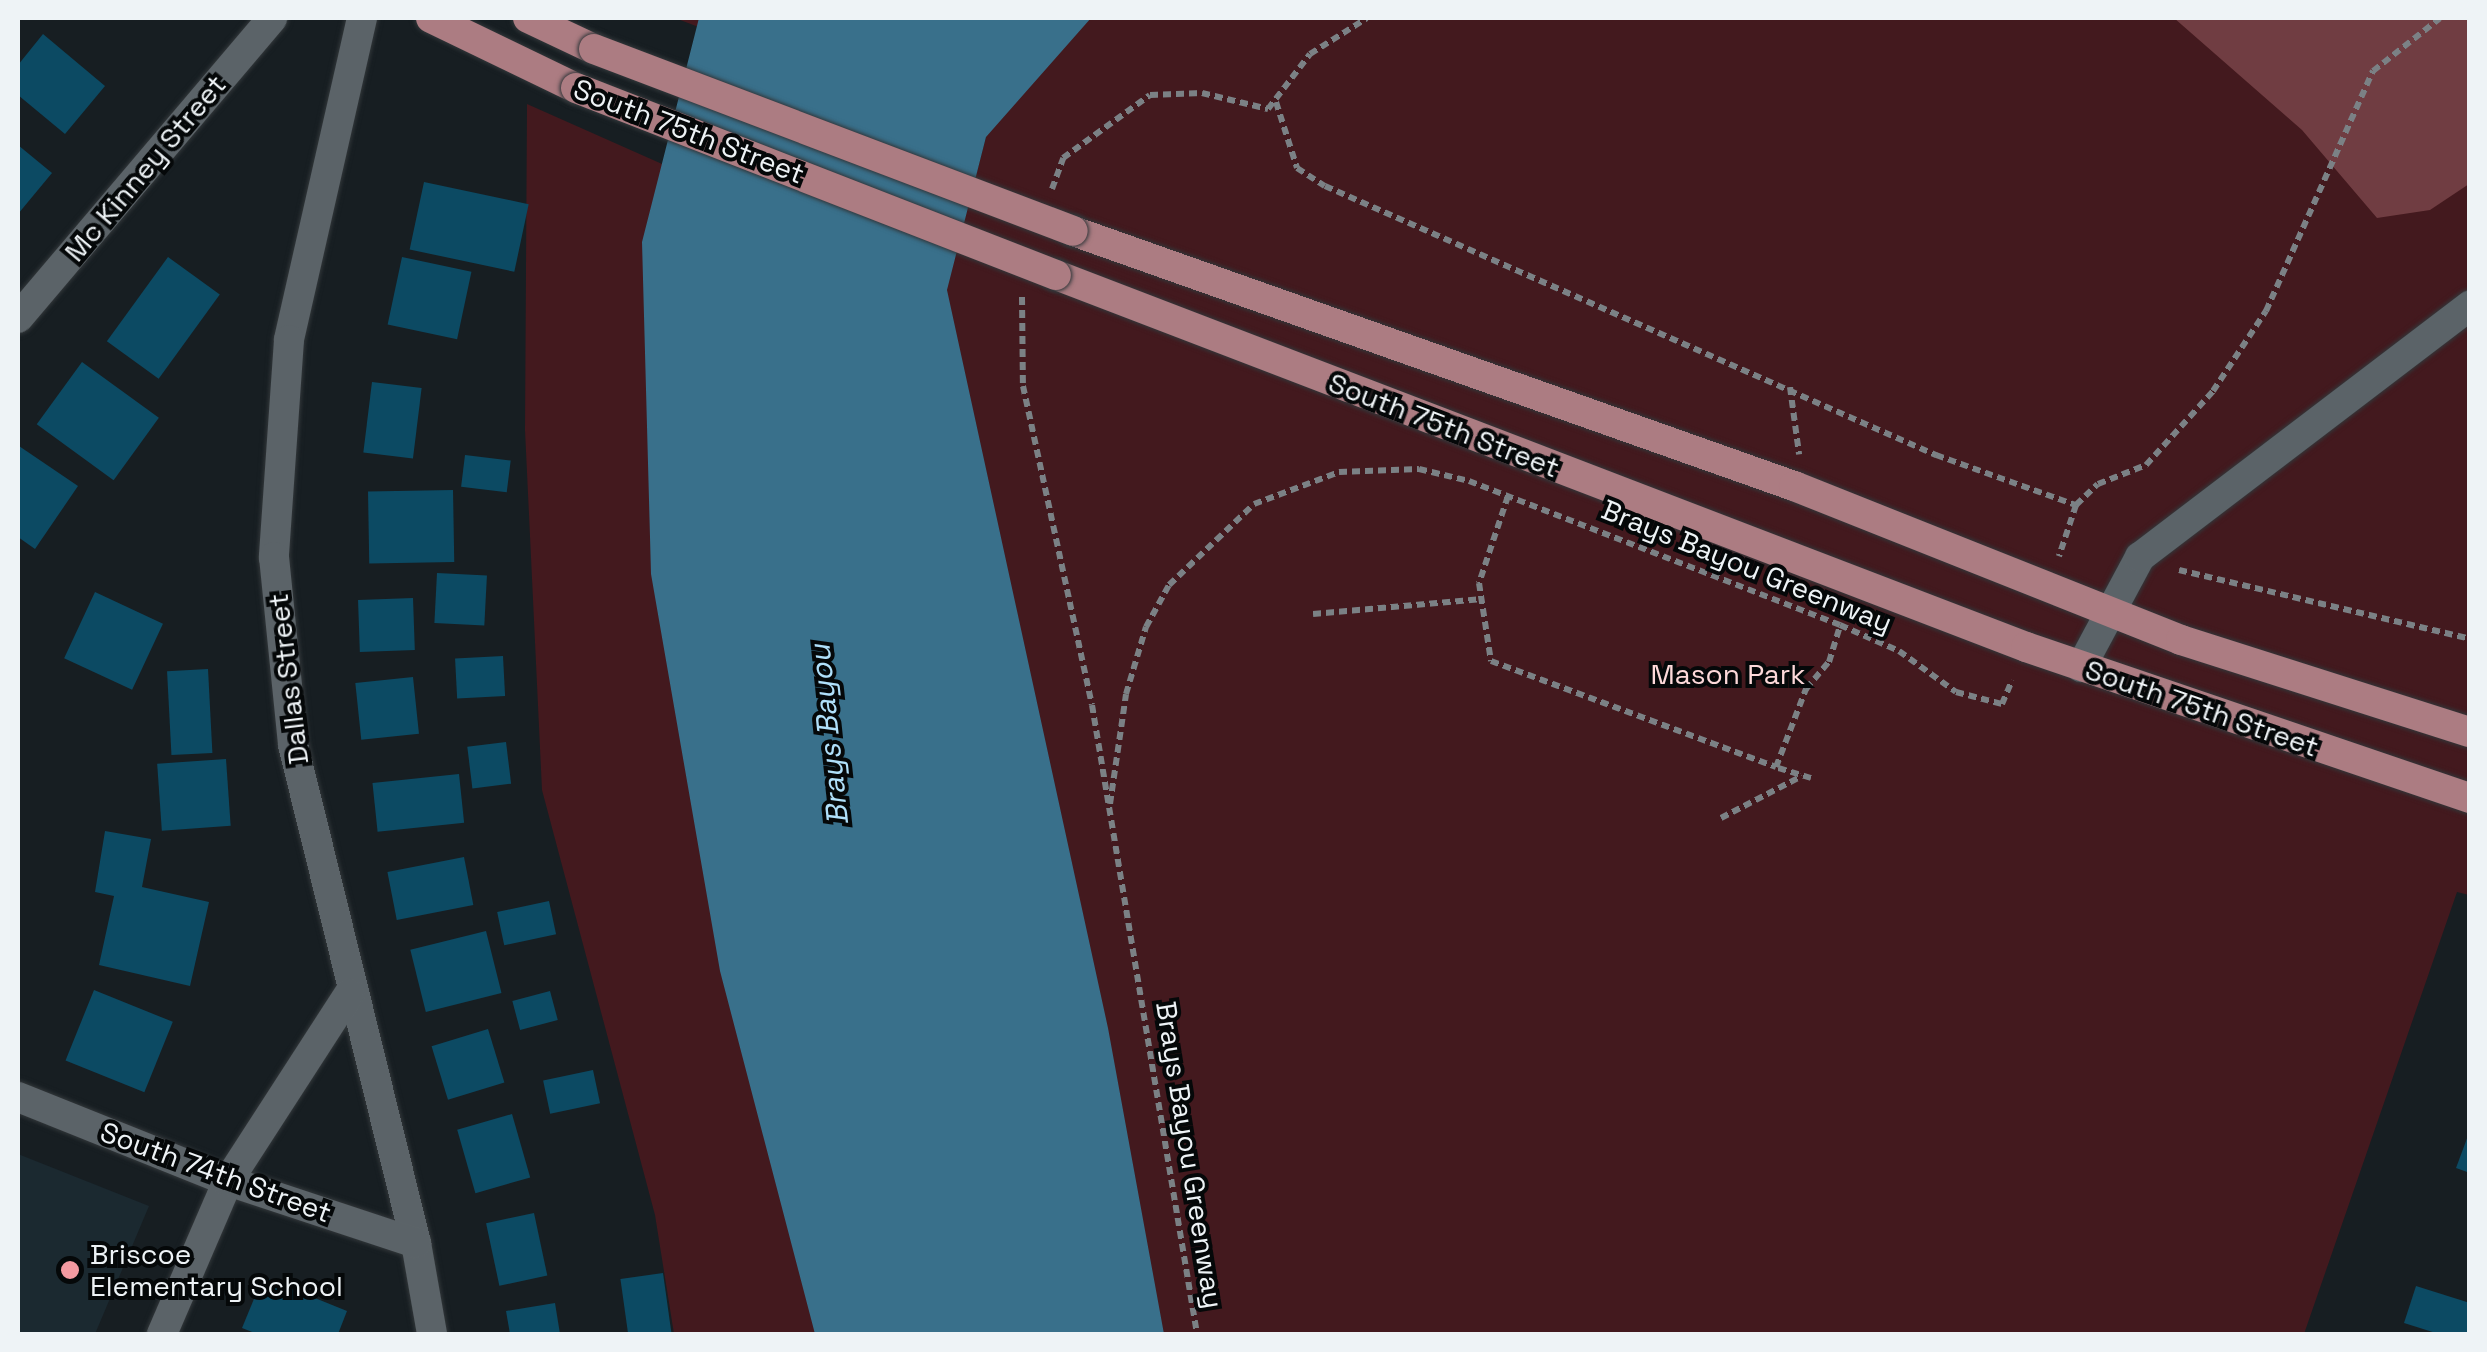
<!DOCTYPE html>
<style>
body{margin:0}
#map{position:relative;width:2487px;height:1352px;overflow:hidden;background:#171e22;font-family:"Space Grotesk",sans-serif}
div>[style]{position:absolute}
.built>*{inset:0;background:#1b2930}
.green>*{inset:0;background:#43191e}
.forest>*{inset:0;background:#703d42}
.water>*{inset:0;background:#39708b}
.building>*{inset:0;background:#0c4a63;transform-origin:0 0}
.path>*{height:6px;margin-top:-3px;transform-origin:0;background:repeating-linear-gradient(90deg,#7b8185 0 8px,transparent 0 13px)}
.roads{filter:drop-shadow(0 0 2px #32373a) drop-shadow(0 0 2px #32373a)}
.minor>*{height:30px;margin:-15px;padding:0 15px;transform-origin:15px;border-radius:15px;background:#5b6368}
.major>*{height:30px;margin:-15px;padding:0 15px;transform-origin:15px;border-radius:15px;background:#ac7c82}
.bridges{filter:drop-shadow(0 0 2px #32373a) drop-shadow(0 0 2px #32373a)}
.major-bridge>*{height:30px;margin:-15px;padding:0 15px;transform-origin:15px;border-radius:15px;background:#ac7c82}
.dots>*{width:28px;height:28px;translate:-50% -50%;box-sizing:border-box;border:5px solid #050809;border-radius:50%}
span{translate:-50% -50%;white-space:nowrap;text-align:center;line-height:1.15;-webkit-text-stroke:8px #050809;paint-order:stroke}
.street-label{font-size:28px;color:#eef3f6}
.park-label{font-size:28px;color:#fdd9da}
.poi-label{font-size:28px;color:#eef3f6}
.left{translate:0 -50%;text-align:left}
.water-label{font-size:30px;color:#b0e0fa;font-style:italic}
.frame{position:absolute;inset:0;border:20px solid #eef3f6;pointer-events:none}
</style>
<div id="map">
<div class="built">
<div style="clip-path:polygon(18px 1154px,149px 1206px,95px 1334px,18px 1334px)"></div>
</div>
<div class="green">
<div style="clip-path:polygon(675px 18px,2469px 18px,2469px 895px,2457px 892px,2304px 1334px,674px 1334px,655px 1215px,542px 790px,525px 430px,527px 104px,946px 290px,986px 137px)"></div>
</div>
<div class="forest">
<div style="clip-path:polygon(2174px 18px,2469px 18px,2469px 184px,2430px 210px,2377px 218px,2302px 130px)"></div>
</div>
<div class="water">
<div style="clip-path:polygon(699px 18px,1091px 18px,986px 137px,947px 290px,1108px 1028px,1164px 1334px,815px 1334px,720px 971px,651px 574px,642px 242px)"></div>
</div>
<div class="building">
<div style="clip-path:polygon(43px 34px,105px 86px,65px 134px,18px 95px,18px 65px)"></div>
<div style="clip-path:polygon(18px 145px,52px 173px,18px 214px)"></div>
<div style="left:424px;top:182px;width:107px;height:69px;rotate:12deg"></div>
<div style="left:168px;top:257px;width:64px;height:104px;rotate:36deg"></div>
<div style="left:402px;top:257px;width:71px;height:69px;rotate:12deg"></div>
<div style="left:82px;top:362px;width:95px;height:77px;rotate:36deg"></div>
<div style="left:372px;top:382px;width:50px;height:71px;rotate:7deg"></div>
<div style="clip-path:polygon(19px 446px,78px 486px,35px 549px,18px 537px)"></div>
<div style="left:465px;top:455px;width:46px;height:32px;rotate:7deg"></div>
<div style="left:453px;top:490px;width:72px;height:85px;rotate:89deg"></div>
<div style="left:437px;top:573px;width:50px;height:50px;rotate:3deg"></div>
<div style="left:95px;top:592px;width:75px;height:73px;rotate:25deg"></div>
<div style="left:413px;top:598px;width:52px;height:55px;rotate:88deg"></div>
<div style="left:503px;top:656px;width:40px;height:48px;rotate:87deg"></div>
<div style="left:208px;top:669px;width:84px;height:41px;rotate:87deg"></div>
<div style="left:413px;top:677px;width:57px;height:58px;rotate:84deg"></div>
<div style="left:506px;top:742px;width:42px;height:39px;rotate:83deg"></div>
<div style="left:226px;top:759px;width:67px;height:69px;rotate:86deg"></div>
<div style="left:459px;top:774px;width:49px;height:87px;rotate:84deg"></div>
<div style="clip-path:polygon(105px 831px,151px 839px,142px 887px,209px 902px,190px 986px,99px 965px,114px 896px,95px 892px)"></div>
<div style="left:464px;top:857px;width:49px;height:78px;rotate:79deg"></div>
<div style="left:549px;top:901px;width:34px;height:53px;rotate:78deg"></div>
<div style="left:486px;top:931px;width:64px;height:78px;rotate:76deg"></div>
<div style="left:94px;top:990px;width:85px;height:76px;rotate:22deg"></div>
<div style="left:550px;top:991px;width:30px;height:39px;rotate:75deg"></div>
<div style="left:488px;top:1029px;width:56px;height:59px;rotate:73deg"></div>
<div style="left:593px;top:1070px;width:34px;height:51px;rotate:78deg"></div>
<div style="left:512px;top:1114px;width:66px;height:57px;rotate:74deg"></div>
<div style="clip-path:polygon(2469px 1133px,2470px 1133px,2470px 1173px,2456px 1168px)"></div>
<div style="left:534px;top:1213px;width:64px;height:49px;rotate:78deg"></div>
<div style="left:663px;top:1273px;width:62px;height:43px;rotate:82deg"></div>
<div style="clip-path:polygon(263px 1277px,347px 1311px,338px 1334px,257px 1334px,242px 1328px)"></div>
<div style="clip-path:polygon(2416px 1286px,2470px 1303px,2470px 1334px,2439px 1334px,2404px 1323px)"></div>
<div style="clip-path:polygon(555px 1303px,560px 1334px,510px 1334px,506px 1311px)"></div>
</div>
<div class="path">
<div style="left:1276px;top:102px;width:69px;rotate:72.3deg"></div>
<div style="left:1297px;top:168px;width:33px;rotate:33deg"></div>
<div style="left:1325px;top:186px;width:668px;rotate:23.76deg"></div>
<div style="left:1936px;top:455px;width:149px;rotate:19.7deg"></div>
<div style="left:2076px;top:505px;width:54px;rotate:108.4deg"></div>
<div style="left:1052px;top:189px;width:33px;rotate:-70deg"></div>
<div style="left:1063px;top:158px;width:107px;rotate:-35.9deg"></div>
<div style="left:1150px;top:95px;width:52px;rotate:-2.2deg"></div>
<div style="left:1202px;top:93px;width:68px;rotate:13.6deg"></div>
<div style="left:1268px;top:109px;width:69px;rotate:-52.6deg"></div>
<div style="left:1310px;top:54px;width:67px;rotate:-32.3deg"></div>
<div style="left:1022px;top:297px;width:89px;rotate:89.4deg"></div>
<div style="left:1023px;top:386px;width:326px;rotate:77.8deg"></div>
<div style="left:1092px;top:705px;width:638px;rotate:80.52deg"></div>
<div style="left:1790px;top:387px;width:68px;rotate:82.3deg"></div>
<div style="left:1508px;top:496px;width:92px;rotate:108.4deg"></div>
<div style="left:1479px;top:583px;width:79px;rotate:81.3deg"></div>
<div style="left:1491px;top:661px;width:304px;rotate:20.4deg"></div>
<div style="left:2076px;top:505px;width:30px;rotate:-44deg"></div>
<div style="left:2098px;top:484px;width:52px;rotate:-21.6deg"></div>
<div style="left:2146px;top:465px;width:100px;rotate:-47.8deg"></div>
<div style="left:2213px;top:391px;width:96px;rotate:-56.5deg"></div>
<div style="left:2266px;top:311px;width:263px;rotate:-66deg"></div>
<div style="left:2373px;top:71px;width:85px;rotate:-38.3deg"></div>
<div style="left:2179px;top:570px;width:299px;rotate:13.3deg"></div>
<div style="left:1313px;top:614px;width:170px;rotate:-5.1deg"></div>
<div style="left:1811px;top:778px;width:37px;rotate:-163deg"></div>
<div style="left:1776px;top:767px;width:84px;rotate:-69deg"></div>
<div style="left:1806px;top:689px;width:35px;rotate:-50deg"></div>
<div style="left:1829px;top:662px;width:39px;rotate:-73deg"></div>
<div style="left:1110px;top:804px;width:111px;rotate:-81.7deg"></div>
<div style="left:1126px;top:694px;width:70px;rotate:-73.4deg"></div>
<div style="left:1146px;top:627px;width:48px;rotate:-61.3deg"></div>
<div style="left:1169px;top:585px;width:117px;rotate:-43.6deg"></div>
<div style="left:1254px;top:504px;width:91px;rotate:-20.6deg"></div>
<div style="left:1339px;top:472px;width:80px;rotate:-2.1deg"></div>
<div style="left:1419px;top:469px;width:51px;rotate:13.5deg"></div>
<div style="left:1469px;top:481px;width:398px;rotate:21.2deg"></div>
<div style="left:1840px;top:625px;width:64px;rotate:23.8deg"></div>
<div style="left:1899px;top:651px;width:70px;rotate:35.7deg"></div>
<div style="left:1956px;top:692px;width:48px;rotate:14.6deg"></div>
<div style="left:2002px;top:704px;width:26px;rotate:-67deg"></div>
<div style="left:1721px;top:818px;width:91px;rotate:-27.4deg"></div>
</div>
<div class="roads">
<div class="minor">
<div style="left:362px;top:18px;width:330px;rotate:102.8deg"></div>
<div style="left:289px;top:340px;width:218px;rotate:94deg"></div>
<div style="left:274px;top:557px;width:189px;rotate:84.2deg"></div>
<div style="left:293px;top:745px;width:513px;rotate:76.13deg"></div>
<div style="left:416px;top:1243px;width:92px;rotate:80deg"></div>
<div style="left:18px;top:318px;width:393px;rotate:-49.7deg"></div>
<div style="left:2081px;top:667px;width:125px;rotate:-61.8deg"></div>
<div style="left:2140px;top:557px;width:415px;rotate:-37.3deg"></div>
<div style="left:18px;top:1097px;width:226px;rotate:21.8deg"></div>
<div style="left:228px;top:1181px;width:198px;rotate:18.3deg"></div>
<div style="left:162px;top:1334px;width:167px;rotate:-66.7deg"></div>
<div style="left:228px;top:1181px;width:223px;rotate:-57.1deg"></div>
</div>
<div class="major">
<div style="left:431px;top:18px;width:161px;rotate:25.8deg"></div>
<div style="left:528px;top:18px;width:73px;rotate:25.2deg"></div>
<div style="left:1073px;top:231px;width:765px;rotate:19.48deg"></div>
<div style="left:1794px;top:486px;width:417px;rotate:21.7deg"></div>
<div style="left:2181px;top:640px;width:303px;rotate:17.7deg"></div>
<div style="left:1056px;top:275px;width:1039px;rotate:20.98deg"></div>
<div style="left:2026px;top:647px;width:469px;rotate:18.8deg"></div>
</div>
</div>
<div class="bridges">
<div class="major-bridge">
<div style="left:594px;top:49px;width:512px;rotate:20.8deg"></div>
<div style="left:576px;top:88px;width:515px;rotate:21.29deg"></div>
</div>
</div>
<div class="dots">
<div style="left:70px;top:1270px;background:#f49aa1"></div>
</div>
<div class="street-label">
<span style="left:689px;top:131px;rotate:21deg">South 75th Street</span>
<span style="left:145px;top:168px;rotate:-50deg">Mc Kinney Street</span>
<span style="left:1444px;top:425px;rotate:21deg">South 75th Street</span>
<span style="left:1747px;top:566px;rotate:22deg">Brays Bayou Greenway</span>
<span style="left:288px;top:679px;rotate:-97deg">Dallas Street</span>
<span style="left:2202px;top:708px;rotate:19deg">South 75th Street</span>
<span style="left:1190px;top:1155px;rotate:81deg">Brays Bayou Greenway</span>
<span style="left:216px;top:1172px;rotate:20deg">South 74th Street</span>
</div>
<div class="park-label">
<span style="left:1728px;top:674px">Mason Park</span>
</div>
<div class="poi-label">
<span class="left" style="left:90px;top:1270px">Briscoe<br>Elementary School</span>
</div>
<div class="water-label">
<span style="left:829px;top:735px;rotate:-96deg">Brays Bayou</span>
</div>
<div class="frame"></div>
</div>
